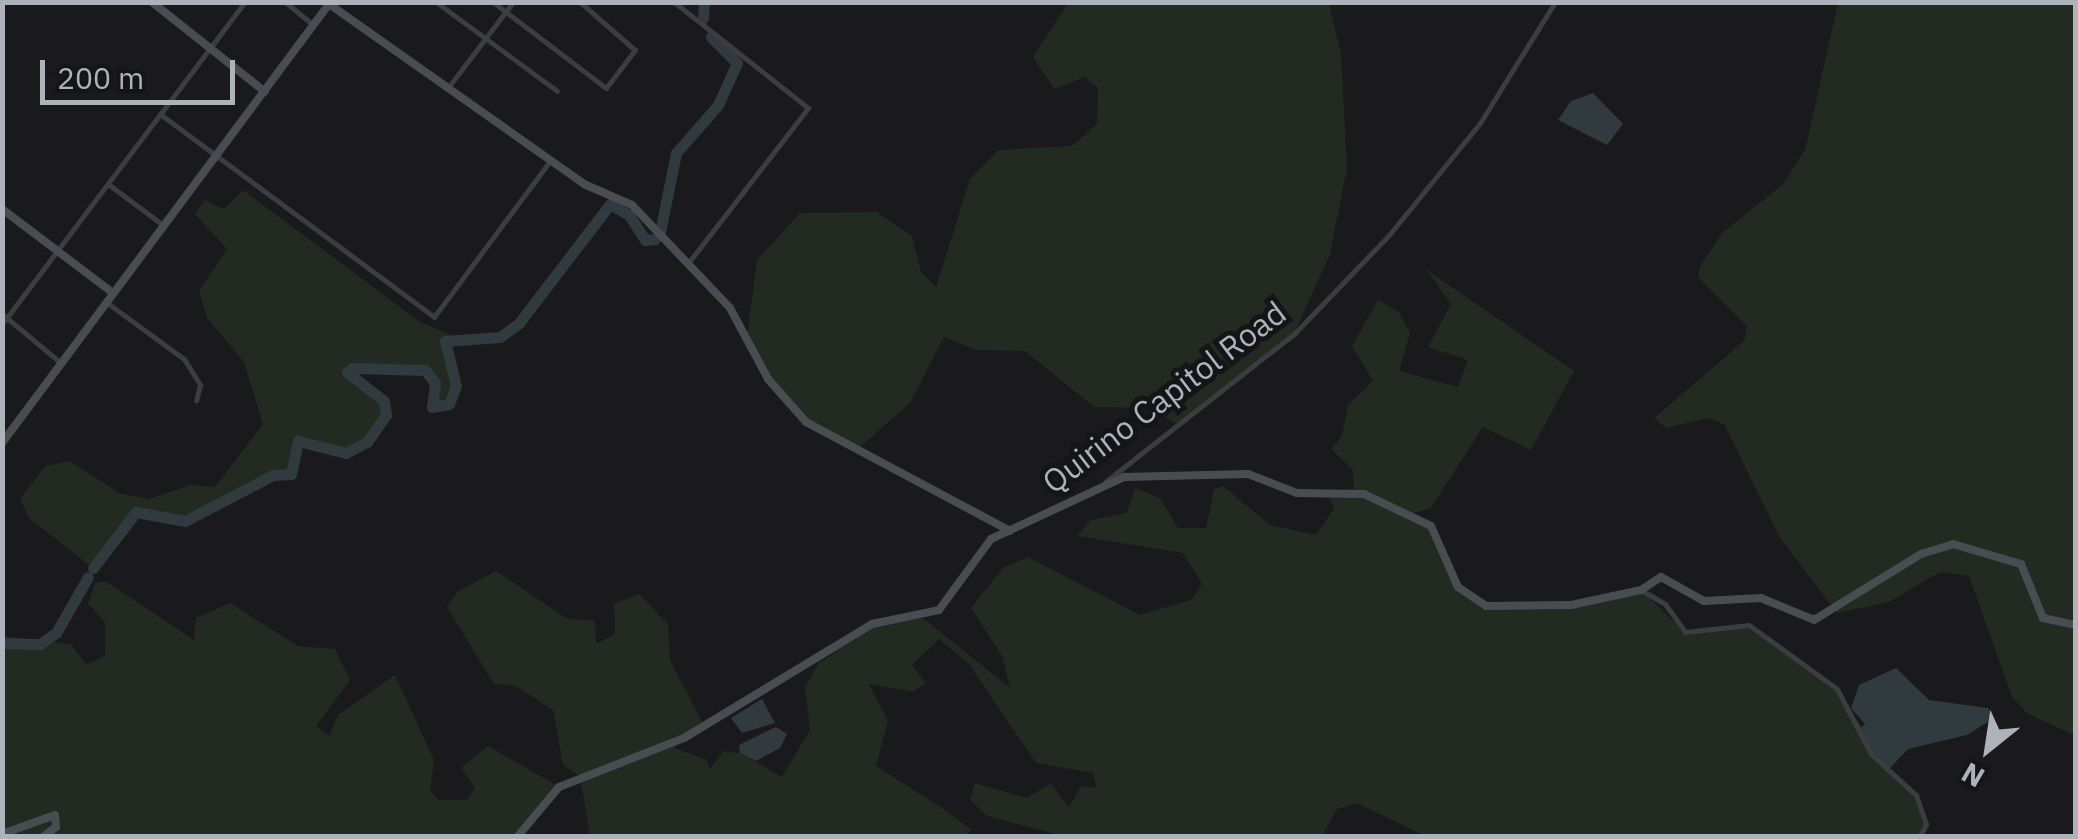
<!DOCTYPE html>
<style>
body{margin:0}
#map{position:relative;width:2078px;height:839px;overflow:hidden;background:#1a1a1c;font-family:"IBM Plex Sans",sans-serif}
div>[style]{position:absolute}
.green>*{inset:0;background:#222a22}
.water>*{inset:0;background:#313b3f}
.river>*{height:11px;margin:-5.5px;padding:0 5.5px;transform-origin:5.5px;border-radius:5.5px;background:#313b3f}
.street>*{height:5px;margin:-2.5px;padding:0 2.5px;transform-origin:2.5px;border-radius:2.5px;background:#3b3d41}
.secondary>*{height:8px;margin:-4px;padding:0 4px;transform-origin:4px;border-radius:4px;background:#494c51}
span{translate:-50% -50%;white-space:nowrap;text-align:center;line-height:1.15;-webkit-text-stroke:10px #151517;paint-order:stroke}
.street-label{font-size:32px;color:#aeb3bb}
.frame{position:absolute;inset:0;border:5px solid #aeb3bb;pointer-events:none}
.north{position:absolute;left:1938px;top:699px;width:100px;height:100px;-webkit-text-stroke:8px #151517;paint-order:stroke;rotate:210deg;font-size:28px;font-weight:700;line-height:40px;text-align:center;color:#aeb3bb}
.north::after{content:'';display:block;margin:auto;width:35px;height:45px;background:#aeb3bb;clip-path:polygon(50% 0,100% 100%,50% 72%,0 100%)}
.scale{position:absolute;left:40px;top:60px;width:195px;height:45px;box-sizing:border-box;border:5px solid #aeb3bb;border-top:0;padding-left:12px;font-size:30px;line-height:35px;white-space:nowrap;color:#aeb3bb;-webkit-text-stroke:8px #151517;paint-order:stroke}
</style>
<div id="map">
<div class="green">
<div style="clip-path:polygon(1068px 3px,1329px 3px,1341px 54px,1347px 168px,1330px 254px,1294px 334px,1178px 425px,1151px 408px,1094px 407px,1025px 351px,976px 350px,944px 337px,910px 403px,859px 448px,823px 432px,779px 395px,747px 336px,757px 260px,800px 213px,877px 212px,912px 236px,921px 272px,936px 287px,970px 179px,999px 150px,1072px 146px,1097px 124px,1098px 88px,1084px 77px,1054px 89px,1033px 57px)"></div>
<div style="clip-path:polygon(1838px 3px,2075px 3px,2075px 736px,2027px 713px,2012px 697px,1969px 576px,1940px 572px,1889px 602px,1837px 613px,1780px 538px,1724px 424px,1707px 418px,1666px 428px,1654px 418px,1744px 341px,1747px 326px,1698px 277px,1701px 265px,1722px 233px,1783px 184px,1805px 150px)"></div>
<div style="clip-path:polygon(243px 190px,420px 322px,457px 337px,445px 342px,453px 396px,432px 407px,435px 383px,425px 370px,353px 368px,348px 373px,384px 401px,386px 415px,367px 442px,346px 453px,298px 441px,291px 474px,273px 475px,185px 521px,136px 512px,93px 568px,29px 518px,20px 499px,45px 466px,70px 461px,119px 493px,149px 499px,190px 485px,215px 487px,263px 424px,244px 362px,207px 318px,199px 291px,227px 249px,195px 214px,205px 200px,224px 209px)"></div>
<div style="clip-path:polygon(1427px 270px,1574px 371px,1531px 450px,1483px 427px,1430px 509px,1410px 514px,1431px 526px,1451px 574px,1476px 602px,1550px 607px,1641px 590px,1685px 632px,1749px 625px,1837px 689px,1889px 769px,1916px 795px,1926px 824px,1920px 836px,1425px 836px,1357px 803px,1337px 809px,1322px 836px,1063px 836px,987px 816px,970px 800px,975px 783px,1027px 798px,1051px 783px,1069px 808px,1081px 786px,1097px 788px,1093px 773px,1036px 763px,969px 664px,939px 639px,912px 665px,926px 683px,913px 692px,869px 684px,888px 721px,876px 766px,948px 812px,971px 830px,966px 836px,590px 836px,580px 776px,563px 765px,553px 710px,516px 686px,494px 684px,447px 607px,457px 592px,496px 571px,566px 618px,595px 621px,596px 644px,615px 634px,614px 604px,639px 594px,668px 624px,670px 660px,704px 726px,673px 743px,677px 749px,707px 760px,710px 769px,723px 751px,740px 753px,782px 777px,810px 730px,805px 687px,819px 663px,888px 618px,923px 618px,1010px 688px,1002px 656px,971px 608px,1003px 568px,1028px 557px,1140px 615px,1191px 600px,1202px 584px,1183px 553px,1077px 536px,1091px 520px,1127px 513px,1135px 488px,1160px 498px,1178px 528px,1206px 528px,1214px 489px,1223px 486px,1270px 525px,1316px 535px,1334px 509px,1328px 495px,1354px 492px,1353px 470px,1331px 449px,1342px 436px,1348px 405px,1373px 381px,1352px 346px,1378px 300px,1399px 312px,1410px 333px,1399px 371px,1458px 387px,1468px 360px,1428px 347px,1451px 304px)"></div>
<div style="clip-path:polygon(105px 581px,194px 640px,196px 618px,230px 603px,298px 646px,335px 649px,350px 680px,316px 726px,329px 736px,338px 715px,395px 675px,434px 760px,430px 790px,438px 800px,467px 800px,475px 787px,461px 768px,488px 746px,559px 787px,518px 836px,3px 836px,2px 636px,71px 644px,86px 664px,97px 660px,105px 655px,105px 622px,88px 604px,95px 583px)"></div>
</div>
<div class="water">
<div style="clip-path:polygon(1593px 93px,1623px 124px,1607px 145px,1558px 120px,1571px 101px)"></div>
<div style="clip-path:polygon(1896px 668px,1929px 700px,1988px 708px,1994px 718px,1967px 735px,1908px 749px,1889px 769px,1871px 754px,1858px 731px,1865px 724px,1851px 708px,1859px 685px)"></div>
<div style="clip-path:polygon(762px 699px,775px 723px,742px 733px,731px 718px)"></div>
<div style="clip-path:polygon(776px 727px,787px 734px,780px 748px,756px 761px,740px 753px,739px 745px)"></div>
</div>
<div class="river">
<div style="left:703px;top:18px;width:16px;rotate:-86deg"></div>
<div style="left:660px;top:232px;width:81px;rotate:-78.6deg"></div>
<div style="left:676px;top:153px;width:64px;rotate:-48.8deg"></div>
<div style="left:718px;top:105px;width:46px;rotate:-65.7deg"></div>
<div style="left:737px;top:63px;width:37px;rotate:-135deg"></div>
<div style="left:93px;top:568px;width:71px;rotate:-52.5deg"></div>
<div style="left:136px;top:512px;width:50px;rotate:10.4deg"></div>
<div style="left:185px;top:521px;width:99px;rotate:-27.6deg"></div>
<div style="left:273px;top:475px;width:18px;rotate:-3deg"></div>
<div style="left:291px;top:474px;width:34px;rotate:-78deg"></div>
<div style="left:298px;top:441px;width:49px;rotate:14deg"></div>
<div style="left:346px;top:453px;width:24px;rotate:-28deg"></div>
<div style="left:367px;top:442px;width:33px;rotate:-55deg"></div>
<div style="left:386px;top:415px;width:14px;rotate:-98deg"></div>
<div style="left:384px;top:401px;width:47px;rotate:-141.9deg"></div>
<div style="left:347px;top:372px;width:6px;rotate:-39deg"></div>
<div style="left:352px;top:368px;width:73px;rotate:1.6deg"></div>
<div style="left:425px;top:370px;width:16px;rotate:52deg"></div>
<div style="left:435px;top:383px;width:24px;rotate:97deg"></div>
<div style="left:432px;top:407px;width:17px;rotate:-10deg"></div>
<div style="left:449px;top:404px;width:19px;rotate:-69deg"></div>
<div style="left:456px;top:386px;width:46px;rotate:-103.7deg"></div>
<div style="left:445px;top:341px;width:55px;rotate:-4.2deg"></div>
<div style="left:500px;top:337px;width:24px;rotate:-36deg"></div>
<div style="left:519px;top:323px;width:150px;rotate:-52.6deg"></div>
<div style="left:610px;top:204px;width:22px;rotate:30deg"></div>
<div style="left:629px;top:215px;width:30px;rotate:57deg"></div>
<div style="left:645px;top:240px;width:10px;rotate:-6deg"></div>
<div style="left:2px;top:643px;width:38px;rotate:2deg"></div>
<div style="left:40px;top:644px;width:19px;rotate:-35deg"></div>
<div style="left:56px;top:633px;width:64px;rotate:-60.3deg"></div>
</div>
<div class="street">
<div style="left:285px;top:2px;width:33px;rotate:39deg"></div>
<div style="left:436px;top:2px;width:150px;rotate:36.3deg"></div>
<div style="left:493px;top:2px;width:142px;rotate:37.3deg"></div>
<div style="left:606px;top:88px;width:48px;rotate:-52.7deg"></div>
<div style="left:635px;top:50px;width:73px;rotate:-138.9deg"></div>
<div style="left:674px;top:2px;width:171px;rotate:38.3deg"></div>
<div style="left:808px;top:108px;width:196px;rotate:127.7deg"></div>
<div style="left:450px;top:85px;width:104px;rotate:-52.8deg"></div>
<div style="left:160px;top:114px;width:341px;rotate:36.5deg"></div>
<div style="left:434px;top:317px;width:194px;rotate:-53.4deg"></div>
<div style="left:108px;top:184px;width:69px;rotate:36.7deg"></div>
<div style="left:106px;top:302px;width:97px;rotate:36.2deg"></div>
<div style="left:184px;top:359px;width:31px;rotate:58deg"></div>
<div style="left:200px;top:385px;width:16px;rotate:104deg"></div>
<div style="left:2px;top:314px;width:77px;rotate:39.7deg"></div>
<div style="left:2px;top:324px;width:403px;rotate:-53deg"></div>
<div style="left:1105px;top:482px;width:240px;rotate:-38.1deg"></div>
<div style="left:1294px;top:334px;width:137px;rotate:-46.2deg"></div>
<div style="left:1389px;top:235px;width:144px;rotate:-50.9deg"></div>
<div style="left:1480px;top:123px;width:142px;rotate:-58.2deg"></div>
<div style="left:1641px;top:590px;width:28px;rotate:30deg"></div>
<div style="left:1665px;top:604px;width:34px;rotate:54deg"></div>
<div style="left:1685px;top:632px;width:64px;rotate:-6.2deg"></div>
<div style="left:1749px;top:625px;width:109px;rotate:36deg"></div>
<div style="left:1837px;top:689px;width:73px;rotate:62.4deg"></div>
<div style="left:1871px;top:754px;width:61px;rotate:42.3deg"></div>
<div style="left:1916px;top:795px;width:31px;rotate:71deg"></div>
<div style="left:1926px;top:824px;width:13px;rotate:117deg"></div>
</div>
<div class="secondary">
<div style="left:152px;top:2px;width:144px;rotate:38.5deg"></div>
<div style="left:2px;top:209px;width:139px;rotate:37.1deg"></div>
<div style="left:2px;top:443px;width:547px;rotate:-53.32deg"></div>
<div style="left:329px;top:4px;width:314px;rotate:35.2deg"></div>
<div style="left:586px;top:185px;width:50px;rotate:23.5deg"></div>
<div style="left:632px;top:205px;width:142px;rotate:46.4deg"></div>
<div style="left:730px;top:308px;width:81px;rotate:61.8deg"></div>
<div style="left:768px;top:379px;width:57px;rotate:48.5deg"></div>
<div style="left:806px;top:422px;width:231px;rotate:28.1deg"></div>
<div style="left:2px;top:834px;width:56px;rotate:-19.7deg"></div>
<div style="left:55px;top:815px;width:12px;rotate:85deg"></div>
<div style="left:56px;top:827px;width:15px;rotate:143deg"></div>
<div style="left:518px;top:836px;width:64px;rotate:-50.1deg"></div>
<div style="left:559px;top:787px;width:134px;rotate:-21.4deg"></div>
<div style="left:684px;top:738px;width:220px;rotate:-31.2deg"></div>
<div style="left:872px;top:624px;width:68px;rotate:-11.8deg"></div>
<div style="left:939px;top:610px;width:88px;rotate:-53.8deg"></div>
<div style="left:991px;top:539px;width:147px;rotate:-25deg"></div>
<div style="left:1124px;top:477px;width:124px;rotate:-1.4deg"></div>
<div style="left:1248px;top:474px;width:53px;rotate:21.2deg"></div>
<div style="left:1297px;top:493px;width:67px;rotate:0.9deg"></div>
<div style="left:1364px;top:494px;width:74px;rotate:25.5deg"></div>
<div style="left:1431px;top:526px;width:67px;rotate:66.1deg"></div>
<div style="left:1458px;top:587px;width:34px;rotate:34deg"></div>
<div style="left:1486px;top:606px;width:85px;rotate:-0.7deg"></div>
<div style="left:1571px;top:605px;width:72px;rotate:-12.1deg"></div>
<div style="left:1641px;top:590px;width:24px;rotate:-33deg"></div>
<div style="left:1661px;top:577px;width:49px;rotate:29.2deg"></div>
<div style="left:1704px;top:601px;width:57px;rotate:-3deg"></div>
<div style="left:1761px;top:598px;width:57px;rotate:22.5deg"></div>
<div style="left:1814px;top:620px;width:126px;rotate:-31.7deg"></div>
<div style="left:1921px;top:554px;width:34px;rotate:-17deg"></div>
<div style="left:1953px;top:544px;width:71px;rotate:16.4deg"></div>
<div style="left:2021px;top:564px;width:58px;rotate:67.8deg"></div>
<div style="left:2043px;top:618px;width:34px;rotate:12deg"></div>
</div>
<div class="street-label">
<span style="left:1164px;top:397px;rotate:-37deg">Quirino Capitol Road</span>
</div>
<div class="frame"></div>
<div class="north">N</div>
<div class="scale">200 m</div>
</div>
